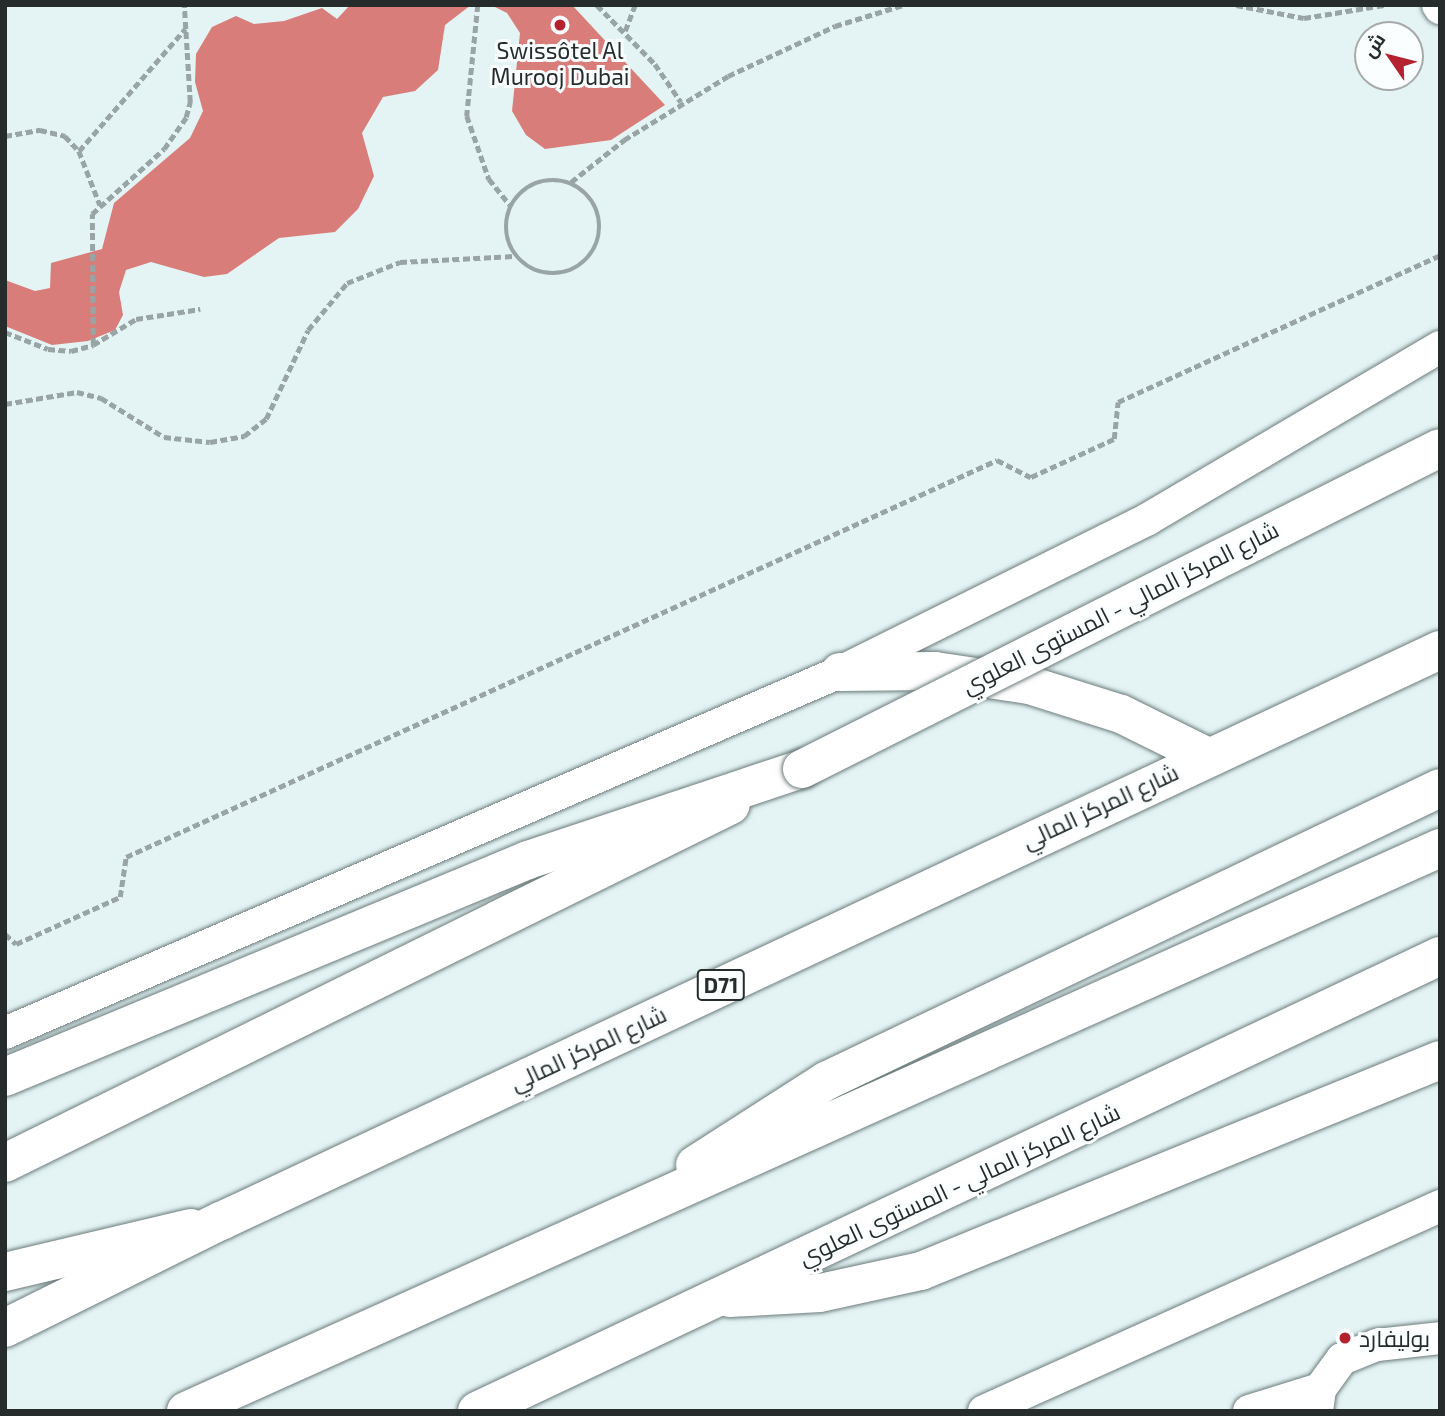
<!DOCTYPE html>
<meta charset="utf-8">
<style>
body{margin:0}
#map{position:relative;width:1445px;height:1416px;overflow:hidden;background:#e4f4f4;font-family:"Exo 2",Cairo,sans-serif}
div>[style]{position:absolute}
.water>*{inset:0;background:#d87d7a}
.path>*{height:4.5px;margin-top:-2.25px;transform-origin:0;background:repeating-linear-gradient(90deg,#99a5a5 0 7px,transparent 0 10.5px)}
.path>.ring{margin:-2.25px;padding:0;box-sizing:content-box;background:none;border:4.5px solid #99a5a5;border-radius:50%}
.roads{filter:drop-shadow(0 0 2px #6c7b7b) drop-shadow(0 0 2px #6c7b7b)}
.service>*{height:32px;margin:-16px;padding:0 16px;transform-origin:16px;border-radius:16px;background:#fff}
.tertiary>*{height:38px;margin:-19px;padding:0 19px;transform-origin:19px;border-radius:19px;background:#fff}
.primary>*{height:38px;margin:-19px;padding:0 19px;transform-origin:19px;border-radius:19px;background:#fff}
.trunk>*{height:38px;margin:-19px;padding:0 19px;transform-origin:19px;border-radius:19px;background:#fff}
.motorway>*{height:38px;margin:-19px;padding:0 19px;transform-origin:19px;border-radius:19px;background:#fff}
.bridges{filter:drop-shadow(0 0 2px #6c7b7b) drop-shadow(0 0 2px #6c7b7b)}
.trunk-bridge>*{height:38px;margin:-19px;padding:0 19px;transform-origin:19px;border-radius:19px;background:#fff}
.dots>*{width:19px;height:19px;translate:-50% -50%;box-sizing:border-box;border:4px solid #fbfefe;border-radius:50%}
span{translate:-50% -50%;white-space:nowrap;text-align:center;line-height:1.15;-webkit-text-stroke:6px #fbfefe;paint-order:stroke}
.shield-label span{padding:2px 5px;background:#fbfefe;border:2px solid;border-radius:5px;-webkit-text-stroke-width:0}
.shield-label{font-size:21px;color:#262c2c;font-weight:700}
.poi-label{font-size:23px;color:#262c2c}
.left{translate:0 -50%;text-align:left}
.street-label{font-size:23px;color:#262c2c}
.frame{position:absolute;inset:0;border:7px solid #262c2c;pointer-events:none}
.north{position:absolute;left:1354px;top:21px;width:70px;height:70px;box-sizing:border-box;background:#fbfefe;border:2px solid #a6aaaa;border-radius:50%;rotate:305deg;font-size:19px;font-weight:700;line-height:28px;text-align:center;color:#262c2c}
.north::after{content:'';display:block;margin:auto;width:24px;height:32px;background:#b42230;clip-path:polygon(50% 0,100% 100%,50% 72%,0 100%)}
</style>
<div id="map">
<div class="water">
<div style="clip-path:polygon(350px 5px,471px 5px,445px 25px,438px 70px,415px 91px,383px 97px,362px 133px,374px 176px,358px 209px,335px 232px,279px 238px,227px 274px,204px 277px,151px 262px,126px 270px,119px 292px,123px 315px,115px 330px,88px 341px,52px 345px,5px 326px,5px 280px,35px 291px,50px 288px,51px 263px,102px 249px,114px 203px,190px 138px,203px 111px,195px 82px,196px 54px,212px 27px,236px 16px,254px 24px,284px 21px,322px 8px,337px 19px)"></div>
<div style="clip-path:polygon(491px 5px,572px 5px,665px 105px,611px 140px,545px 149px,526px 135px,512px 111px,520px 33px,507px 13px)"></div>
</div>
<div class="path">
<div style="left:478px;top:5px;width:112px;rotate:95.7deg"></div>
<div style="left:467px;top:116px;width:67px;rotate:70.8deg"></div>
<div style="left:489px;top:179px;width:33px;rotate:51deg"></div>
<div style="left:597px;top:5px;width:83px;rotate:45.5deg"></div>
<div style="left:655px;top:64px;width:46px;rotate:55.6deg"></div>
<div style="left:1236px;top:5px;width:69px;rotate:10.8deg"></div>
<div style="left:1304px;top:18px;width:81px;rotate:-9.2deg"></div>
<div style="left:625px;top:31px;width:28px;rotate:-69deg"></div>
<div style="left:5px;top:136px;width:36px;rotate:-10deg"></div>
<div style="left:40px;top:130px;width:26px;rotate:13deg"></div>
<div style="left:65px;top:136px;width:21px;rotate:47deg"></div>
<div style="left:79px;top:151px;width:58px;rotate:68.7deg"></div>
<div style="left:79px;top:151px;width:162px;rotate:-49deg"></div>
<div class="ring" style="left:506px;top:180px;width:89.5px;height:89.5px"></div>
<div style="left:571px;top:182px;width:68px;rotate:-38.4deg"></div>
<div style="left:624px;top:140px;width:122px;rotate:-31.6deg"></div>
<div style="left:728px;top:76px;width:118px;rotate:-25deg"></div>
<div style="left:835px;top:26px;width:71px;rotate:-17.2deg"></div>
<div style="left:5px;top:332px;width:46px;rotate:21.6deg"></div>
<div style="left:48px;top:349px;width:23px;rotate:5deg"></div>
<div style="left:71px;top:351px;width:23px;rotate:-15deg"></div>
<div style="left:93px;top:345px;width:50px;rotate:-31.2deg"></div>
<div style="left:136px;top:319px;width:65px;rotate:-8.9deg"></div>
<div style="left:93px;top:345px;width:131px;rotate:-90.4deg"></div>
<div style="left:92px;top:214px;width:97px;rotate:-42.1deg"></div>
<div style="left:164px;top:149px;width:39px;rotate:-55deg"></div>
<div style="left:186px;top:117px;width:16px;rotate:-75deg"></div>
<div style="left:190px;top:102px;width:97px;rotate:-93.5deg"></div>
<div style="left:5px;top:404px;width:73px;rotate:-9.5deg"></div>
<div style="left:77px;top:392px;width:25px;rotate:14deg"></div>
<div style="left:101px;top:398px;width:74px;rotate:31.8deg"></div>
<div style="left:164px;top:437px;width:46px;rotate:6.2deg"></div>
<div style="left:210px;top:442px;width:35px;rotate:-10deg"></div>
<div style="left:244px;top:436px;width:28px;rotate:-38deg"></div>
<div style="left:266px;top:419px;width:98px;rotate:-64.7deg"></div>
<div style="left:308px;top:330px;width:61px;rotate:-50.3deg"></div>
<div style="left:347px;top:283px;width:57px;rotate:-21.6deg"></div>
<div style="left:400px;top:262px;width:114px;rotate:-3deg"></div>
<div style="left:5px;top:934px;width:15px;rotate:42deg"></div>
<div style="left:16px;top:944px;width:114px;rotate:-24.3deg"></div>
<div style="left:120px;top:897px;width:40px;rotate:-81.5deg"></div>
<div style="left:126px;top:857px;width:957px;rotate:-24.5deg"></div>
<div style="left:997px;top:460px;width:38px;rotate:27deg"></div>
<div style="left:1031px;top:477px;width:91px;rotate:-24.6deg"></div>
<div style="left:1114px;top:439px;width:37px;rotate:-84deg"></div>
<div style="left:1118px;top:402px;width:354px;rotate:-24.5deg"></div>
</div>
<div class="roads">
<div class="service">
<div style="left:1438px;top:5px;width:4px;rotate:56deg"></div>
<div style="left:5px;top:1033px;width:910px;rotate:-23.38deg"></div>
<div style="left:840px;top:672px;width:344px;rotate:-26.4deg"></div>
<div style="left:1148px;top:519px;width:339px;rotate:-30.5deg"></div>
<div style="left:984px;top:1411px;width:500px;rotate:-24.2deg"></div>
<div style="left:1249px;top:1411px;width:74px;rotate:-17.2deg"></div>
<div style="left:1317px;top:1411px;width:22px;rotate:-82deg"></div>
<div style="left:1320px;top:1389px;width:37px;rotate:-54deg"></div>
<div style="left:1342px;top:1359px;width:38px;rotate:-22deg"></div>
<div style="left:1377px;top:1345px;width:63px;rotate:-6.3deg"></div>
</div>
<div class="tertiary">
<div style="left:5px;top:1272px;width:191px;rotate:-13.3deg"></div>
</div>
<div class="primary">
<div style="left:840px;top:672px;width:95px;rotate:-0.6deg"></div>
<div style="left:935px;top:671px;width:95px;rotate:8.5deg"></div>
<div style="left:1029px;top:685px;width:96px;rotate:17.5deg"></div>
<div style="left:1121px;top:714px;width:95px;rotate:26.3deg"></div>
<div style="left:695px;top:1165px;width:156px;rotate:-32.7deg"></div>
<div style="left:826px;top:1081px;width:680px;rotate:-25.51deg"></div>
<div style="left:5px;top:1328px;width:241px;rotate:-26.4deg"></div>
<div style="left:221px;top:1221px;width:1346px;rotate:-25.1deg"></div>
<div style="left:186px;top:1411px;width:1375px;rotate:-24.18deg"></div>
</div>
<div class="trunk">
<div style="left:5px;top:1163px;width:809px;rotate:-26.25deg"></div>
<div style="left:730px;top:1298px;width:90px;rotate:-3.2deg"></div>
<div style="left:820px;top:1293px;width:103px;rotate:-12.3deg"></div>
<div style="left:921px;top:1271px;width:560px;rotate:-22.12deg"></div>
<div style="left:477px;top:1411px;width:1065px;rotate:-25.29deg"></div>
</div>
<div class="motorway">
<div style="left:5px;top:1077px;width:566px;rotate:-22.53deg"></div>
<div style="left:528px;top:860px;width:289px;rotate:-18.4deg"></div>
</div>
</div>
<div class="bridges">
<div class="trunk-bridge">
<div style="left:802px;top:769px;width:714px;rotate:-26.71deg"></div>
</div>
</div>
<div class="dots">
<div style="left:560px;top:25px;background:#b42230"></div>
<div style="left:1345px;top:1338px;background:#b42230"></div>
</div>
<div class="shield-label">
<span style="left:721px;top:985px">D71</span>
</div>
<div class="poi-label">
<span style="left:560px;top:63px">Swissôtel Al<br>Murooj Dubai</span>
<span class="left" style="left:1359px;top:1338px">بوليفارد</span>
</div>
<div class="street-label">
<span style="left:1120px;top:607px;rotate:-27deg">شارع المركز المالي - المستوى العلوي</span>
<span style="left:1100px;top:806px;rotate:-25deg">شارع المركز المالي</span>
<span style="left:588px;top:1048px;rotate:-25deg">شارع المركز المالي</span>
<span style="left:959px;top:1184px;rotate:-25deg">شارع المركز المالي - المستوى العلوي</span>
</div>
<div class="frame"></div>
<div class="north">ش</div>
</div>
